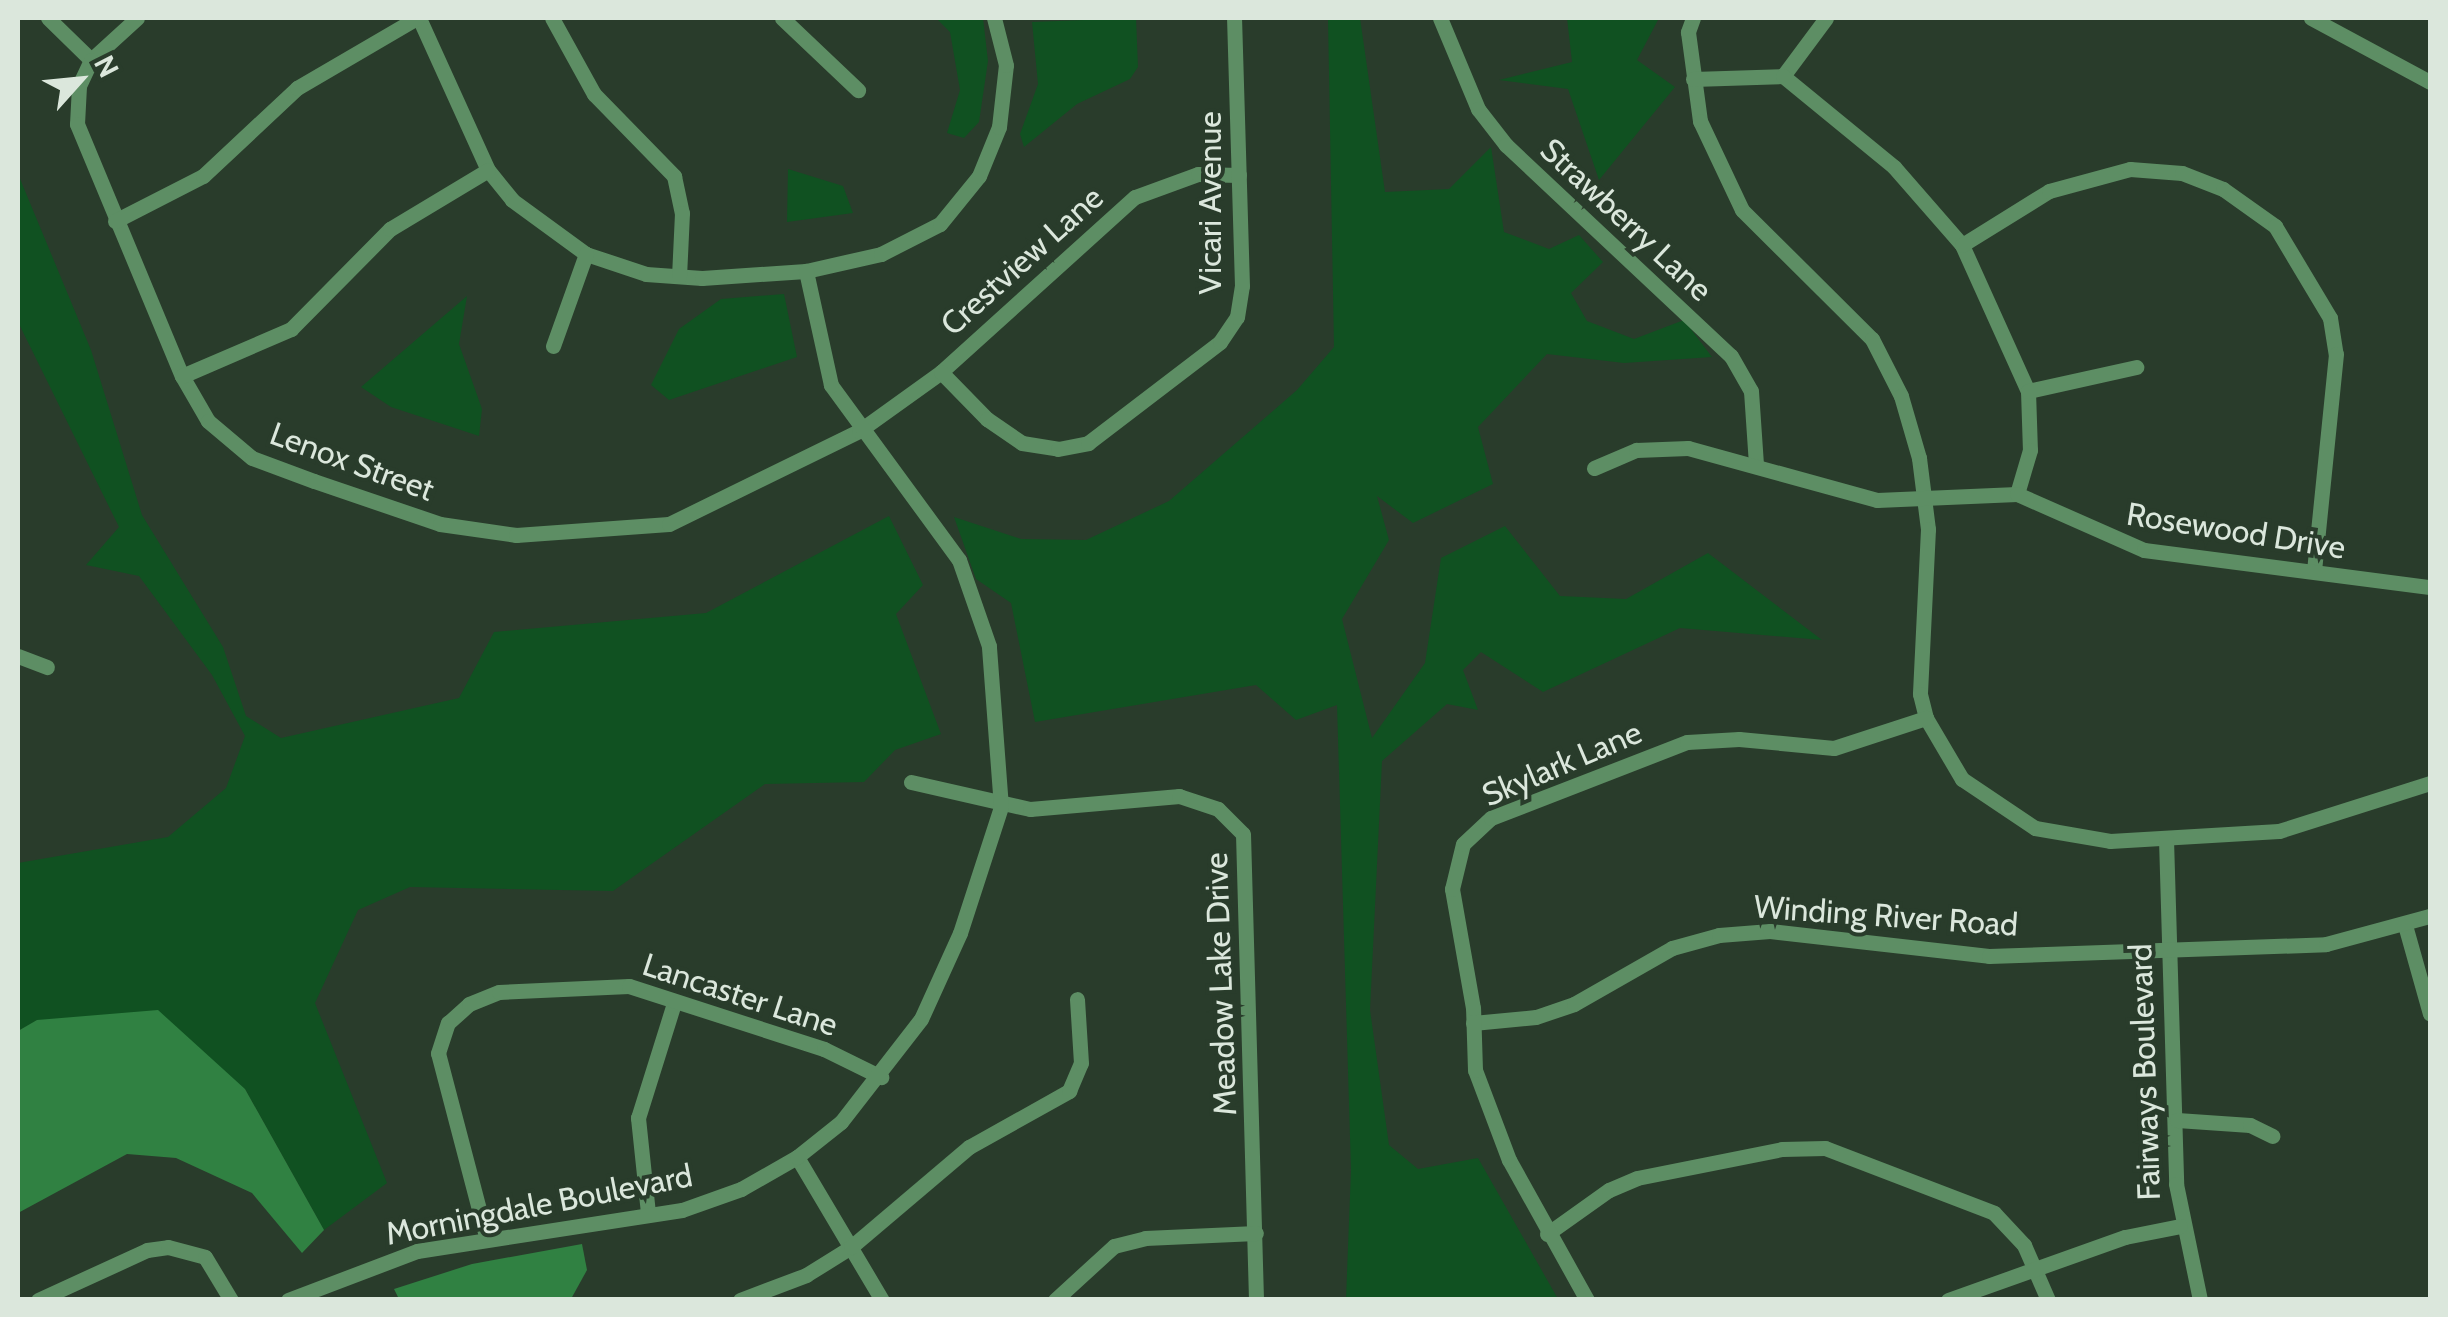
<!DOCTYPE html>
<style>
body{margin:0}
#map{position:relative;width:2448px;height:1317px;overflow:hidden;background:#293c2b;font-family:Cabin,sans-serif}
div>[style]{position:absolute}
.green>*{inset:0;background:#105121}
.water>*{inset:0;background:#308142}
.minor>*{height:15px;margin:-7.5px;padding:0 7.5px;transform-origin:7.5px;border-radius:7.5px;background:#5d8e64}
span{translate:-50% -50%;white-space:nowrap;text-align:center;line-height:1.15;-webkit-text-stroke:8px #293c2b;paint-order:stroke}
.street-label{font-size:32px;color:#dbe7dc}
.frame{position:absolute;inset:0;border:20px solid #dbe7dc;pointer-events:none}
.north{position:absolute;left:30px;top:30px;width:100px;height:100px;-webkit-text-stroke:8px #293c2b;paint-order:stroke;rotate:63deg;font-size:28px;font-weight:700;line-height:40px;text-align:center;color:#dbe7dc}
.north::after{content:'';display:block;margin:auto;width:35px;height:45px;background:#dbe7dc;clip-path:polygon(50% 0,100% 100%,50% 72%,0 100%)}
</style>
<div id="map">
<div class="green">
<div style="clip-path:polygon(936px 18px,983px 18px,988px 61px,979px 122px,964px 138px,947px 133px,960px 90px,950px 32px)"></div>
<div style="clip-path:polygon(1136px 18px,1138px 67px,1130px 79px,1077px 104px,1024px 147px,1020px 134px,1038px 84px,1032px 22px)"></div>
<div style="clip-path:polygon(1328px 18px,1360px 18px,1385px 192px,1449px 189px,1491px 147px,1504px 232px,1549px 249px,1579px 235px,1603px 262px,1571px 293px,1587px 321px,1634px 339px,1684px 320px,1712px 357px,1624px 363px,1547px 354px,1478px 427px,1493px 484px,1413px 523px,1377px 496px,1389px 540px,1342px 619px,1372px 738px,1425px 663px,1441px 558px,1505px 526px,1560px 596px,1626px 599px,1708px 553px,1822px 640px,1680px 628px,1543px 692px,1481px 652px,1463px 670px,1478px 710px,1447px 704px,1382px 761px,1370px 1010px,1389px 1145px,1418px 1169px,1478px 1158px,1558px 1299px,1346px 1299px,1351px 1170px,1337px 705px,1296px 720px,1256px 685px,1035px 722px,1011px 603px,976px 579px,954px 517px,1021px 539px,1086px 540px,1169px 501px,1297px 390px,1334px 347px)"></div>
<div style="clip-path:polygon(1567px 18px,1659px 18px,1637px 60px,1675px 87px,1599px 180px,1568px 89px,1499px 80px,1572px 62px)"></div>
<div style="clip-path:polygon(788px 169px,843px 186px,853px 213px,787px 222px)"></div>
<div style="clip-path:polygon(18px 174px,91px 350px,142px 515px,223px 647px,246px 716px,281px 738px,459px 698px,494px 632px,706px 613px,889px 516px,923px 585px,896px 614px,941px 734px,895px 750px,864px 782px,765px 784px,613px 891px,410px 887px,358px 910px,315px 1003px,387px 1183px,324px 1230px,245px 1089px,38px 1020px,18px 1031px,18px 863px,168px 837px,226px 788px,245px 736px,212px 675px,139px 576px,86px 565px,119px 527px,18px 322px)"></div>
<div style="clip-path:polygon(784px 294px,797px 357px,669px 400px,651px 385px,679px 329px,721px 299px)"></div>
<div style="clip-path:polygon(467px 296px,459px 344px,482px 409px,479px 436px,391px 407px,361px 387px)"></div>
</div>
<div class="water">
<div style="clip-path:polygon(158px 1010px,245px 1089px,324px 1230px,302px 1253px,252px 1193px,176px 1158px,127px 1154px,18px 1213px,18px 1031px,37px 1020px)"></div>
<div style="clip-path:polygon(582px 1244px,587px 1270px,571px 1299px,399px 1299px,394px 1289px,472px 1264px)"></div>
</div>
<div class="minor">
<div style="left:48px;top:18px;width:60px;rotate:44.3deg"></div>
<div style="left:137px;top:18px;width:62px;rotate:137.6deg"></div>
<div style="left:91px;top:60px;width:29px;rotate:115deg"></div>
<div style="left:79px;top:86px;width:38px;rotate:93deg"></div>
<div style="left:77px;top:124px;width:273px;rotate:67.4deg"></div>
<div style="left:182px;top:376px;width:52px;rotate:60deg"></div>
<div style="left:208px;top:421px;width:57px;rotate:40.1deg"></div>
<div style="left:252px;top:458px;width:66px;rotate:20.4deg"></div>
<div style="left:314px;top:481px;width:133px;rotate:18.8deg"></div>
<div style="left:440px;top:524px;width:77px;rotate:8.2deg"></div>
<div style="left:516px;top:535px;width:153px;rotate:-4.1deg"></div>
<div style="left:669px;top:524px;width:212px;rotate:-26.1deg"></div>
<div style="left:859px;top:431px;width:101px;rotate:-35.7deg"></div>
<div style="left:941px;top:372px;width:261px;rotate:-42.1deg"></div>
<div style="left:1135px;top:197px;width:67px;rotate:-20.1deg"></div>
<div style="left:1198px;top:174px;width:41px;rotate:1.4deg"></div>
<div style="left:419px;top:18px;width:167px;rotate:65.6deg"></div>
<div style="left:488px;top:170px;width:38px;rotate:51deg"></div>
<div style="left:512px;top:200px;width:92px;rotate:36.1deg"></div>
<div style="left:586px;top:254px;width:63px;rotate:18.4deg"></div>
<div style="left:646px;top:274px;width:56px;rotate:4.1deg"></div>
<div style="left:702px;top:278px;width:104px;rotate:-3.9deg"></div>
<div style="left:806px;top:271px;width:77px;rotate:-12.8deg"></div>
<div style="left:881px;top:254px;width:66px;rotate:-27deg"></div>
<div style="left:940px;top:224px;width:62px;rotate:-50.9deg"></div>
<div style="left:979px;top:176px;width:53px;rotate:-67.8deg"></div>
<div style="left:999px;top:127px;width:62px;rotate:-83.6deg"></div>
<div style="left:1006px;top:65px;width:49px;rotate:-104.3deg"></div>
<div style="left:552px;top:18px;width:87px;rotate:61.1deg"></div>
<div style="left:594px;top:94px;width:115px;rotate:45.7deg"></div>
<div style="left:674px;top:176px;width:38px;rotate:78deg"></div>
<div style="left:682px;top:213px;width:63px;rotate:92.7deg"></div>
<div style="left:782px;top:18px;width:105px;rotate:43.5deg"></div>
<div style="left:1440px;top:18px;width:99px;rotate:67.3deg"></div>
<div style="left:1478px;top:109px;width:46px;rotate:52.1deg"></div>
<div style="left:1506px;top:145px;width:308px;rotate:43.2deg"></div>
<div style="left:1731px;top:356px;width:40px;rotate:60.3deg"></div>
<div style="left:1751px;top:391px;width:73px;rotate:86.1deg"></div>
<div style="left:1693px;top:18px;width:15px;rotate:110deg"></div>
<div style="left:1688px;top:32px;width:90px;rotate:82.3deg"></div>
<div style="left:1700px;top:121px;width:98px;rotate:64.7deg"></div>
<div style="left:1742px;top:210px;width:183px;rotate:44.8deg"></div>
<div style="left:1872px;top:339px;width:64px;rotate:63deg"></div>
<div style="left:1901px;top:396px;width:65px;rotate:73.8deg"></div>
<div style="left:1919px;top:458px;width:72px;rotate:82.8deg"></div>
<div style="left:1928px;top:529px;width:165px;rotate:92.8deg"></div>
<div style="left:1920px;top:694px;width:25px;rotate:76deg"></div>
<div style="left:1926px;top:718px;width:71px;rotate:59.5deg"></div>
<div style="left:1962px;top:779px;width:88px;rotate:33.9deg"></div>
<div style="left:2035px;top:828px;width:76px;rotate:9.8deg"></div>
<div style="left:2110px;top:841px;width:169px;rotate:-3.4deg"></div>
<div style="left:2279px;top:831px;width:158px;rotate:-17.6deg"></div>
<div style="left:2311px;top:18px;width:135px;rotate:28.3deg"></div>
<div style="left:1783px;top:76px;width:72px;rotate:-53.4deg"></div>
<div style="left:1693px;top:79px;width:90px;rotate:-1.9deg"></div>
<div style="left:1783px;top:76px;width:144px;rotate:39.3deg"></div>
<div style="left:1894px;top:167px;width:103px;rotate:48.9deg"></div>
<div style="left:1962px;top:245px;width:160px;rotate:65.7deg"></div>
<div style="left:2028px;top:391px;width:59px;rotate:88.1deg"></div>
<div style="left:2030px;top:450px;width:46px;rotate:106.5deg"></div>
<div style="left:115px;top:221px;width:99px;rotate:-27.1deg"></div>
<div style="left:203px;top:176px;width:129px;rotate:-43.1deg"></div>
<div style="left:297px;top:88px;width:139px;rotate:-30.3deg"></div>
<div style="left:1962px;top:245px;width:102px;rotate:-31.8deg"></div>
<div style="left:2049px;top:191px;width:84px;rotate:-15.2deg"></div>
<div style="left:2130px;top:169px;width:52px;rotate:4.4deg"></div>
<div style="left:2182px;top:173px;width:44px;rotate:21.3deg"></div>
<div style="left:2223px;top:189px;width:64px;rotate:35.4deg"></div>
<div style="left:2275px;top:226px;width:107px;rotate:59.1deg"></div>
<div style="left:2330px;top:318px;width:36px;rotate:81deg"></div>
<div style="left:2336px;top:354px;width:218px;rotate:95.8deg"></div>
<div style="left:553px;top:346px;width:98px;rotate:-70.3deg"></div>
<div style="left:941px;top:372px;width:66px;rotate:45.6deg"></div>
<div style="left:987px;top:419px;width:42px;rotate:34.4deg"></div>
<div style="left:1022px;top:443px;width:36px;rotate:9deg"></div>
<div style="left:1058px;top:449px;width:31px;rotate:-11deg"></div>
<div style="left:1088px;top:443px;width:166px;rotate:-37.4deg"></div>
<div style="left:1220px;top:342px;width:30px;rotate:-56deg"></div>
<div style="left:1237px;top:317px;width:31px;rotate:-81deg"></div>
<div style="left:1242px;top:286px;width:268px;rotate:-91.7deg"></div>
<div style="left:182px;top:376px;width:119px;rotate:-23.3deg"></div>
<div style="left:291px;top:329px;width:141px;rotate:-45.3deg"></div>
<div style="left:390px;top:229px;width:114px;rotate:-31deg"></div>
<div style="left:2028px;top:391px;width:111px;rotate:-12.5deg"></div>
<div style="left:1594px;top:468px;width:46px;rotate:-23.2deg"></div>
<div style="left:1636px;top:450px;width:52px;rotate:-2.2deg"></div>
<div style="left:1688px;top:448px;width:196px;rotate:15.4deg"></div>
<div style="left:1877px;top:500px;width:140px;rotate:-2.5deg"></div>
<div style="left:2017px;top:494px;width:139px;rotate:23.8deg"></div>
<div style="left:2144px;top:550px;width:288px;rotate:7.4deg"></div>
<div style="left:18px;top:656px;width:31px;rotate:21deg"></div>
<div style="left:911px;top:782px;width:122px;rotate:12.8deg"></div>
<div style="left:1030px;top:809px;width:150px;rotate:-5deg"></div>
<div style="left:1179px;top:796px;width:41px;rotate:18.4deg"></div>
<div style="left:1218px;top:809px;width:35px;rotate:45deg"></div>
<div style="left:1243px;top:834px;width:466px;rotate:88.4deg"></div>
<div style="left:2166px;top:839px;width:345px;rotate:88.3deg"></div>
<div style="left:2176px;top:1184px;width:118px;rotate:78.3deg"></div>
<div style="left:2405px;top:925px;width:92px;rotate:74.3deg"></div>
<div style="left:1473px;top:1023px;width:63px;rotate:-5.4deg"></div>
<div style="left:1536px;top:1017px;width:40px;rotate:-18.9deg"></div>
<div style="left:1574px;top:1004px;width:113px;rotate:-29.7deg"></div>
<div style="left:1672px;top:948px;width:49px;rotate:-15.5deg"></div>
<div style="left:1719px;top:935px;width:51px;rotate:-4.5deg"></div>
<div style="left:1770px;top:931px;width:220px;rotate:6.5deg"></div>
<div style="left:1989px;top:956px;width:337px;rotate:-2deg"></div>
<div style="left:2326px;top:944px;width:108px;rotate:-15.1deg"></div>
<div style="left:2177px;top:1120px;width:73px;rotate:3.9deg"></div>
<div style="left:2250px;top:1125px;width:25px;rotate:26deg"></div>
<div style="left:797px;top:1157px;width:166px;rotate:59.3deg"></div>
<div style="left:648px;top:1213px;width:96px;rotate:-96deg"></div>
<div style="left:638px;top:1118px;width:121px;rotate:-72.6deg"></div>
<div style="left:1547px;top:1234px;width:76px;rotate:-35.4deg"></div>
<div style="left:1609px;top:1190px;width:30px;rotate:-23deg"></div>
<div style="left:1637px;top:1178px;width:148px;rotate:-11.3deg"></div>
<div style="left:1782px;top:1149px;width:43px;rotate:-1.3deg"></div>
<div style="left:1825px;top:1148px;width:181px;rotate:21deg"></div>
<div style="left:1994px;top:1213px;width:44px;rotate:46.8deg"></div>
<div style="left:2024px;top:1245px;width:60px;rotate:66.4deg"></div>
<div style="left:486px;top:1236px;width:189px;rotate:-104.7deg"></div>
<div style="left:438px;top:1053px;width:32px;rotate:-72deg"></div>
<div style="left:448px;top:1023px;width:28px;rotate:-42deg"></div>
<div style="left:469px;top:1004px;width:32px;rotate:-22deg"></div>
<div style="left:499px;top:992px;width:130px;rotate:-2.6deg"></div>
<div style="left:629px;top:986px;width:205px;rotate:17.9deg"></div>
<div style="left:824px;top:1049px;width:64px;rotate:26.2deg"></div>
<div style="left:38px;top:1300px;width:120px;rotate:-24.6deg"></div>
<div style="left:147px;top:1250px;width:21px;rotate:-8deg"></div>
<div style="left:168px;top:1247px;width:38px;rotate:15deg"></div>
<div style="left:205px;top:1257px;width:50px;rotate:58.8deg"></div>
<div style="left:288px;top:1300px;width:138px;rotate:-20.8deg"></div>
<div style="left:417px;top:1251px;width:268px;rotate:-8.8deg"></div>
<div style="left:682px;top:1210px;width:63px;rotate:-19.6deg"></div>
<div style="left:741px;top:1189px;width:64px;rotate:-29.7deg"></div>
<div style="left:797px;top:1157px;width:56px;rotate:-38.5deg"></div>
<div style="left:841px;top:1122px;width:130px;rotate:-52.2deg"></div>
<div style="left:921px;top:1019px;width:94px;rotate:-65.6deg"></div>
<div style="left:960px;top:933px;width:133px;rotate:-72deg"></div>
<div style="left:1001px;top:807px;width:161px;rotate:-94.3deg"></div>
<div style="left:989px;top:646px;width:91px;rotate:-109.2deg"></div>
<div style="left:959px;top:560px;width:217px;rotate:-126.2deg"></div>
<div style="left:831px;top:385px;width:117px;rotate:-102.4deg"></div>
<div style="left:740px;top:1300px;width:71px;rotate:-20.7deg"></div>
<div style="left:806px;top:1275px;width:53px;rotate:-31.9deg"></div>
<div style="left:851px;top:1247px;width:155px;rotate:-40.3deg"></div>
<div style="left:969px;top:1147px;width:115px;rotate:-29.2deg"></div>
<div style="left:1069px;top:1091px;width:30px;rotate:-67deg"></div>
<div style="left:1081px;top:1063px;width:64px;rotate:-93.6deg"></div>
<div style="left:1055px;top:1300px;width:80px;rotate:-42.5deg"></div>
<div style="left:1114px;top:1246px;width:32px;rotate:-14deg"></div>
<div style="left:1145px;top:1238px;width:111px;rotate:-2.6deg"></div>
<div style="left:1587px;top:1300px;width:160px;rotate:-119.1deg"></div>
<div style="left:1509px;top:1160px;width:96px;rotate:-110.7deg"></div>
<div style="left:1475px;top:1070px;width:62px;rotate:-91.8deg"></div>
<div style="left:1473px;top:1008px;width:121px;rotate:-100deg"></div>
<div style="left:1452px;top:889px;width:46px;rotate:-76.3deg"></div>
<div style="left:1463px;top:844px;width:38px;rotate:-43deg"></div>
<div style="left:1491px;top:818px;width:210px;rotate:-21.2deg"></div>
<div style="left:1687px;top:742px;width:52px;rotate:-3.3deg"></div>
<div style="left:1739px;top:739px;width:95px;rotate:5.4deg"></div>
<div style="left:1834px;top:748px;width:97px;rotate:-18.1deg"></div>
<div style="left:1948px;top:1300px;width:188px;rotate:-19.6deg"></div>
<div style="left:2125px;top:1237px;width:56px;rotate:-11.3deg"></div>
</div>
<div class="street-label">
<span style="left:1210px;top:203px;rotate:-90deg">Vicari Avenue</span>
<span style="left:1626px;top:220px;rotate:43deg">Strawberry Lane</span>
<span style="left:1022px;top:261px;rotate:-42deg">Crestview Lane</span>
<span style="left:352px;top:462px;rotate:20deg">Lenox Street</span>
<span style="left:2236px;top:531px;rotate:9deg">Rosewood Drive</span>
<span style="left:1562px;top:764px;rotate:-23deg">Skylark Lane</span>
<span style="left:1886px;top:916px;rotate:4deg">Winding River Road</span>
<span style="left:1221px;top:984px;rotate:-92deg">Meadow Lake Drive</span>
<span style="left:740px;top:995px;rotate:18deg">Lancaster Lane</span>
<span style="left:2145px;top:1072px;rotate:-92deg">Fairways Boulevard</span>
<span style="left:539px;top:1205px;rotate:-11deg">Morningdale Boulevard</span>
</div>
<div class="frame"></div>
<div class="north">N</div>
</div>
